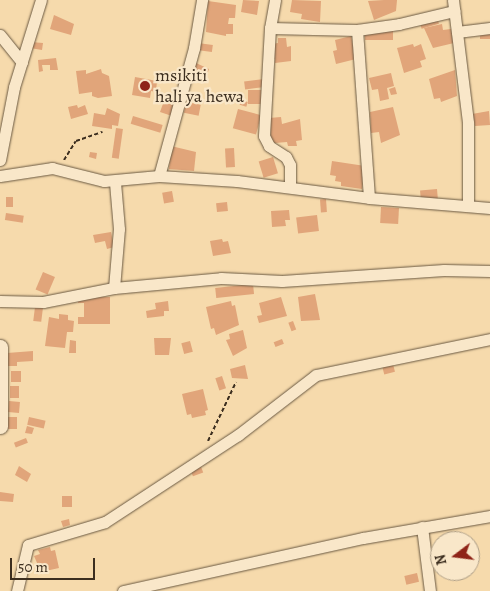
<!DOCTYPE html>
<style>
body{margin:0}
#map{position:relative;width:490px;height:591px;overflow:hidden;background:#f6daac;font-family:Alegreya,serif}
div>[style]{position:absolute}
.building>*{inset:0;background:#e1a57a;transform-origin:0 0}
.path>*{height:2px;margin-top:-1px;transform-origin:0;background:repeating-linear-gradient(90deg,#3c2e1f 0 4px,transparent 0 6.5px)}
.roads{filter:drop-shadow(0 0 1px #6a5942) drop-shadow(0 0 1px #6a5942)}
.minor>*{height:11px;margin:-5.5px;padding:0 5.5px;transform-origin:5.5px;border-radius:5.5px;background:#f9e7c9}
.tertiary>*{height:15px;margin:-7.5px;padding:0 7.5px;transform-origin:7.5px;border-radius:7.5px;background:#f9e7c9}
.dots>*{width:14px;height:14px;translate:-50% -50%;box-sizing:border-box;border:2px solid #f9e7c9;border-radius:50%}
span{translate:-50% -50%;white-space:nowrap;text-align:center;line-height:1.15;-webkit-text-stroke:4.5px #f9e7c9;paint-order:stroke}
.poi-label{font-size:18px;color:#3c2e1f}
.left{translate:0 -50%;text-align:left}
.north{position:absolute;left:430px;top:531px;width:50px;height:50px;box-sizing:border-box;background:#f9e7c9;border:1px solid #ad9d85;border-radius:50%;rotate:255deg;font-size:14px;font-weight:700;line-height:20px;text-align:center;color:#3c2e1f}
.north::after{content:'';display:block;margin:auto;width:18px;height:22px;background:#8f2418;clip-path:polygon(50% 0,100% 100%,50% 72%,0 100%)}
.scale{position:absolute;left:10px;top:558px;width:85px;height:22px;box-sizing:border-box;border:2px solid #3c2e1f;border-top:0;padding-left:6px;font-size:15px;line-height:18px;white-space:nowrap;color:#3c2e1f;-webkit-text-stroke:4px #f9e7c9;paint-order:stroke}
</style>
<div id="map">
<div class="building">
<div style="clip-path:polygon(243px 0,259px 1px,257px 15px,241px 12px)"></div>
<div style="clip-path:polygon(292px 0,321px 1px,320px 22px,301px 19px,302px 14px,290px 12px)"></div>
<div style="clip-path:polygon(384px 0,397px 0,396px 11px,374px 20px,368px 1px)"></div>
<div style="clip-path:polygon(208px 1px,236px 5px,235px 18px,229px 18px,228px 24px,233px 24px,233px 34px,226px 34px,226px 36px,206px 32px)"></div>
<div style="clip-path:polygon(54px 15px,74px 24px,71px 35px,50px 29px)"></div>
<div style="left:437px;top:17px;width:7px;height:18px;rotate:74deg"></div>
<div style="clip-path:polygon(442px 24px,443px 30px,451px 29px,454px 43px,433px 48px,424px 28px)"></div>
<div style="clip-path:polygon(382px 29px,393px 29px,393px 40px,365px 40px,365px 32px,383px 33px)"></div>
<div style="left:490px;top:32px;width:7px;height:10px;rotate:90deg"></div>
<div style="clip-path:polygon(351px 36px,356px 59px,336px 64px,333px 51px,337px 50px,335px 40px)"></div>
<div style="clip-path:polygon(278px 38px,286px 38px,287px 47px,291px 46px,291px 61px,275px 63px,275px 59px,271px 59px,272px 44px,278px 43px)"></div>
<div style="clip-path:polygon(31px 42px,43px 43px,42px 50px,30px 48px)"></div>
<div style="left:198px;top:43px;width:15px;height:7px;rotate:8deg"></div>
<div style="clip-path:polygon(413px 44px,414px 47px,421px 44px,426px 59px,420px 61px,422px 67px,404px 73px,397px 48px)"></div>
<div style="clip-path:polygon(56px 58px,58px 70px,50px 70px,50px 65px,42px 65px,43px 71px,39px 72px,38px 60px)"></div>
<div style="clip-path:polygon(196px 63px,209px 69px,206px 78px,192px 73px)"></div>
<div style="clip-path:polygon(101px 69px,102px 73px,109px 76px,112px 96px,98px 98px,92px 96px,92px 92px,79px 94px,76px 71px,86px 70px,86px 74px)"></div>
<div style="clip-path:polygon(455px 70px,457px 96px,441px 102px,440px 98px,434px 99px,429px 79px)"></div>
<div style="clip-path:polygon(391px 73px,394px 86px,387px 88px,389px 99px,380px 101px,378px 89px,372px 90px,369px 78px)"></div>
<div style="clip-path:polygon(135px 77px,157px 81px,156px 92px,151px 91px,150px 98px,132px 95px)"></div>
<div style="left:264px;top:79px;width:8px;height:20px;rotate:83deg"></div>
<div style="clip-path:polygon(395px 87px,397px 94px,391px 95px,389px 89px)"></div>
<div style="left:248px;top:90px;width:15px;height:14px"></div>
<div style="left:166px;top:94px;width:9px;height:5px;rotate:18deg"></div>
<div style="left:241px;top:100px;width:7px;height:5px;rotate:16deg"></div>
<div style="clip-path:polygon(164px 101px,173px 104px,172px 116px,160px 112px)"></div>
<div style="left:186px;top:102px;width:15px;height:11px;rotate:11deg"></div>
<div style="clip-path:polygon(77px 105px,78px 108px,85px 105px,88px 114px,71px 119px,68px 107px)"></div>
<div style="clip-path:polygon(393px 107px,400px 135px,381px 143px,379px 132px,371px 133px,370px 112px)"></div>
<div style="clip-path:polygon(107px 108px,120px 114px,118px 126px,112px 125px,112px 129px,92px 126px,94px 113px,105px 115px)"></div>
<div style="left:238px;top:109px;width:24px;height:20px;rotate:15deg"></div>
<div style="clip-path:polygon(489px 111px,490px 125px,475px 126px,472px 114px)"></div>
<div style="left:133px;top:116px;width:31px;height:8px;rotate:17deg"></div>
<div style="clip-path:polygon(281px 117px,282px 124px,300px 119px,302px 140px,296px 141px,297px 146px,288px 146px,287px 142px,275px 143px,271px 140px,269px 118px)"></div>
<div style="left:116px;top:128px;width:7px;height:30px;rotate:8deg"></div>
<div style="clip-path:polygon(171px 146px,196px 152px,194px 171px,169px 169px)"></div>
<div style="left:234px;top:148px;width:19px;height:9px;rotate:87deg"></div>
<div style="clip-path:polygon(90px 152px,97px 153px,96px 159px,89px 157px)"></div>
<div style="left:273px;top:157px;width:17px;height:15px;rotate:73deg"></div>
<div style="clip-path:polygon(332px 161px,365px 166px,362px 189px,341px 186px,341px 182px,335px 181px,336px 176px,330px 175px)"></div>
<div style="left:437px;top:189px;width:12px;height:17px;rotate:85deg"></div>
<div style="left:172px;top:191px;width:11px;height:10px;rotate:80deg"></div>
<div style="left:6px;top:197px;width:7px;height:10px"></div>
<div style="left:326px;top:199px;width:13px;height:6px;rotate:86deg"></div>
<div style="left:227px;top:202px;width:9px;height:11px;rotate:84deg"></div>
<div style="left:381px;top:207px;width:18px;height:16px;rotate:3deg"></div>
<div style="clip-path:polygon(289px 210px,290px 220px,285px 220px,286px 226px,272px 227px,271px 211px)"></div>
<div style="left:6px;top:213px;width:18px;height:7px;rotate:9deg"></div>
<div style="left:317px;top:215px;width:16px;height:21px;rotate:83deg"></div>
<div style="clip-path:polygon(111px 232px,114px 247px,107px 249px,105px 241px,95px 243px,93px 235px)"></div>
<div style="clip-path:polygon(222px 239px,223px 242px,228px 241px,231px 253px,213px 256px,210px 241px)"></div>
<div style="left:43px;top:272px;width:13px;height:19px;rotate:23deg"></div>
<div style="left:253px;top:284px;width:10px;height:38px;rotate:84deg"></div>
<div style="clip-path:polygon(315px 294px,320px 320px,301px 321px,298px 297px)"></div>
<div style="clip-path:polygon(78px 297px,110px 297px,110px 324px,78px 324px,78px 317px,84px 317px,84px 303px,78px 303px)"></div>
<div style="clip-path:polygon(281px 297px,287px 316px,259px 323px,257px 316px,262px 315px,259px 303px)"></div>
<div style="clip-path:polygon(168px 301px,169px 311px,164px 311px,164px 316px,147px 318px,146px 311px,156px 309px,155px 303px)"></div>
<div style="clip-path:polygon(231px 301px,232px 306px,235px 305px,239px 325px,216px 335px,214px 328px,211px 329px,206px 307px)"></div>
<div style="left:35px;top:307px;width:8px;height:14px;rotate:7deg"></div>
<div style="clip-path:polygon(59px 314px,68px 315px,68px 320px,74px 321px,73px 332px,67px 332px,65px 348px,45px 346px,49px 317px,59px 319px)"></div>
<div style="left:293px;top:321px;width:9px;height:5px;rotate:69deg"></div>
<div style="clip-path:polygon(243px 330px,247px 348px,233px 356px,226px 340px,230px 339px,229px 334px)"></div>
<div style="clip-path:polygon(154px 338px,171px 338px,169px 355px,155px 355px)"></div>
<div style="left:282px;top:339px;width:5px;height:9px;rotate:68deg"></div>
<div style="clip-path:polygon(70px 340px,76px 341px,76px 353px,69px 353px)"></div>
<div style="left:190px;top:341px;width:11px;height:9px;rotate:75deg"></div>
<div style="clip-path:polygon(33px 351px,33px 361px,17px 362px,17px 366px,8px 366px,7px 353px)"></div>
<div style="left:393px;top:364px;width:8px;height:11px;rotate:76deg"></div>
<div style="clip-path:polygon(245px 365px,248px 379px,232px 378px,230px 369px)"></div>
<div style="left:11px;top:371px;width:10px;height:11px"></div>
<div style="left:222px;top:376px;width:13px;height:7px;rotate:72deg"></div>
<div style="left:10px;top:386px;width:9px;height:12px"></div>
<div style="clip-path:polygon(203px 389px,208px 410px,205px 411px,206px 415px,192px 418px,191px 414px,187px 415px,182px 394px)"></div>
<div style="left:9px;top:401px;width:11px;height:11px;rotate:5deg"></div>
<div style="left:8px;top:417px;width:9px;height:12px"></div>
<div style="left:29px;top:417px;width:17px;height:8px;rotate:13deg"></div>
<div style="clip-path:polygon(27px 426px,34px 428px,32px 434px,25px 433px)"></div>
<div style="left:26px;top:438px;width:5px;height:13px;rotate:68deg"></div>
<div style="left:200px;top:464px;width:9px;height:11px;rotate:69deg"></div>
<div style="clip-path:polygon(19px 466px,31px 474px,27px 482px,15px 475px)"></div>
<div style="clip-path:polygon(0 492px,14px 494px,13px 502px,0 501px)"></div>
<div style="left:62px;top:496px;width:10px;height:11px"></div>
<div style="clip-path:polygon(69px 519px,70px 525px,63px 527px,61px 521px)"></div>
<div style="clip-path:polygon(50px 547px,51px 551px,55px 550px,59px 568px,41px 572px,34px 556px,40px 554px,38px 550px)"></div>
<div style="left:417px;top:573px;width:9px;height:13px;rotate:77deg"></div>
</div>
<div class="path">
<div style="left:64px;top:160px;width:22px;rotate:-58deg"></div>
<div style="left:76px;top:141px;width:28px;rotate:-19deg"></div>
<div style="left:208px;top:441px;width:65px;rotate:-64.6deg"></div>
</div>
<div class="roads">
<div class="minor">
<div style="left:275px;top:0;width:28px;rotate:100deg"></div>
<div style="left:270px;top:28px;width:108px;rotate:93.2deg"></div>
<div style="left:264px;top:136px;width:11px;rotate:63deg"></div>
<div style="left:269px;top:146px;width:20px;rotate:33deg"></div>
<div style="left:286px;top:157px;width:9px;rotate:63deg"></div>
<div style="left:290px;top:165px;width:22px;rotate:90deg"></div>
<div style="left:453px;top:0;width:124px;rotate:83deg"></div>
<div style="left:468px;top:123px;width:83px;rotate:90deg"></div>
<div style="left:270px;top:28px;width:87px;rotate:1.3deg"></div>
<div style="left:357px;top:30px;width:42px;rotate:-8.1deg"></div>
<div style="left:399px;top:24px;width:57px;rotate:-13.3deg"></div>
<div style="left:357px;top:30px;width:168px;rotate:85.9deg"></div>
<div style="left:457px;top:32px;width:33px;rotate:-7deg"></div>
<div style="left:0;top:35px;width:35px;rotate:51deg"></div>
<div style="left:0;top:160px;width:74px;rotate:-79.1deg"></div>
<div style="left:14px;top:87px;width:91px;rotate:-72.8deg"></div>
<div style="left:0;top:176px;width:53px;rotate:-8.7deg"></div>
<div style="left:52px;top:168px;width:54px;rotate:14deg"></div>
<div style="left:104px;top:181px;width:55px;rotate:-5.2deg"></div>
<div style="left:159px;top:176px;width:78px;rotate:3.7deg"></div>
<div style="left:237px;top:181px;width:133px;rotate:7.3deg"></div>
<div style="left:369px;top:198px;width:121px;rotate:4.7deg"></div>
<div style="left:159px;top:176px;width:133px;rotate:-74.7deg"></div>
<div style="left:194px;top:48px;width:49px;rotate:-80.5deg"></div>
<div style="left:114px;top:288px;width:59px;rotate:-85.2deg"></div>
<div style="left:119px;top:229px;width:47px;rotate:-94.9deg"></div>
<div style="left:0;top:301px;width:43px;rotate:1.3deg"></div>
<div style="left:43px;top:302px;width:72px;rotate:-11.2deg"></div>
<div style="left:114px;top:288px;width:107px;rotate:-5.3deg"></div>
<div style="left:221px;top:278px;width:61px;rotate:2.8deg"></div>
<div style="left:282px;top:281px;width:162px;rotate:-3.9deg"></div>
<div style="left:444px;top:270px;width:46px;rotate:1.2deg"></div>
<div style="left:422px;top:527px;width:64px;rotate:82.9deg"></div>
<div style="left:17px;top:591px;width:47px;rotate:-76.6deg"></div>
<div style="left:28px;top:545px;width:80px;rotate:-16.6deg"></div>
<div style="left:105px;top:522px;width:159px;rotate:-33.2deg"></div>
<div style="left:238px;top:435px;width:98px;rotate:-37.6deg"></div>
<div style="left:316px;top:375px;width:178px;rotate:-11.7deg"></div>
<div style="left:123px;top:591px;width:246px;rotate:-12.5deg"></div>
<div style="left:363px;top:538px;width:129px;rotate:-9.8deg"></div>
</div>
<div class="tertiary">
<div style="left:0;top:347px;width:79px;rotate:90deg"></div>
</div>
</div>
<div class="dots">
<div style="left:145px;top:86px;background:#8f2418"></div>
</div>
<div class="poi-label">
<span class="left" style="left:155px;top:86px">msikiti<br>hali ya hewa</span>
</div>
<div class="north">N</div>
<div class="scale">50 m</div>
</div>
